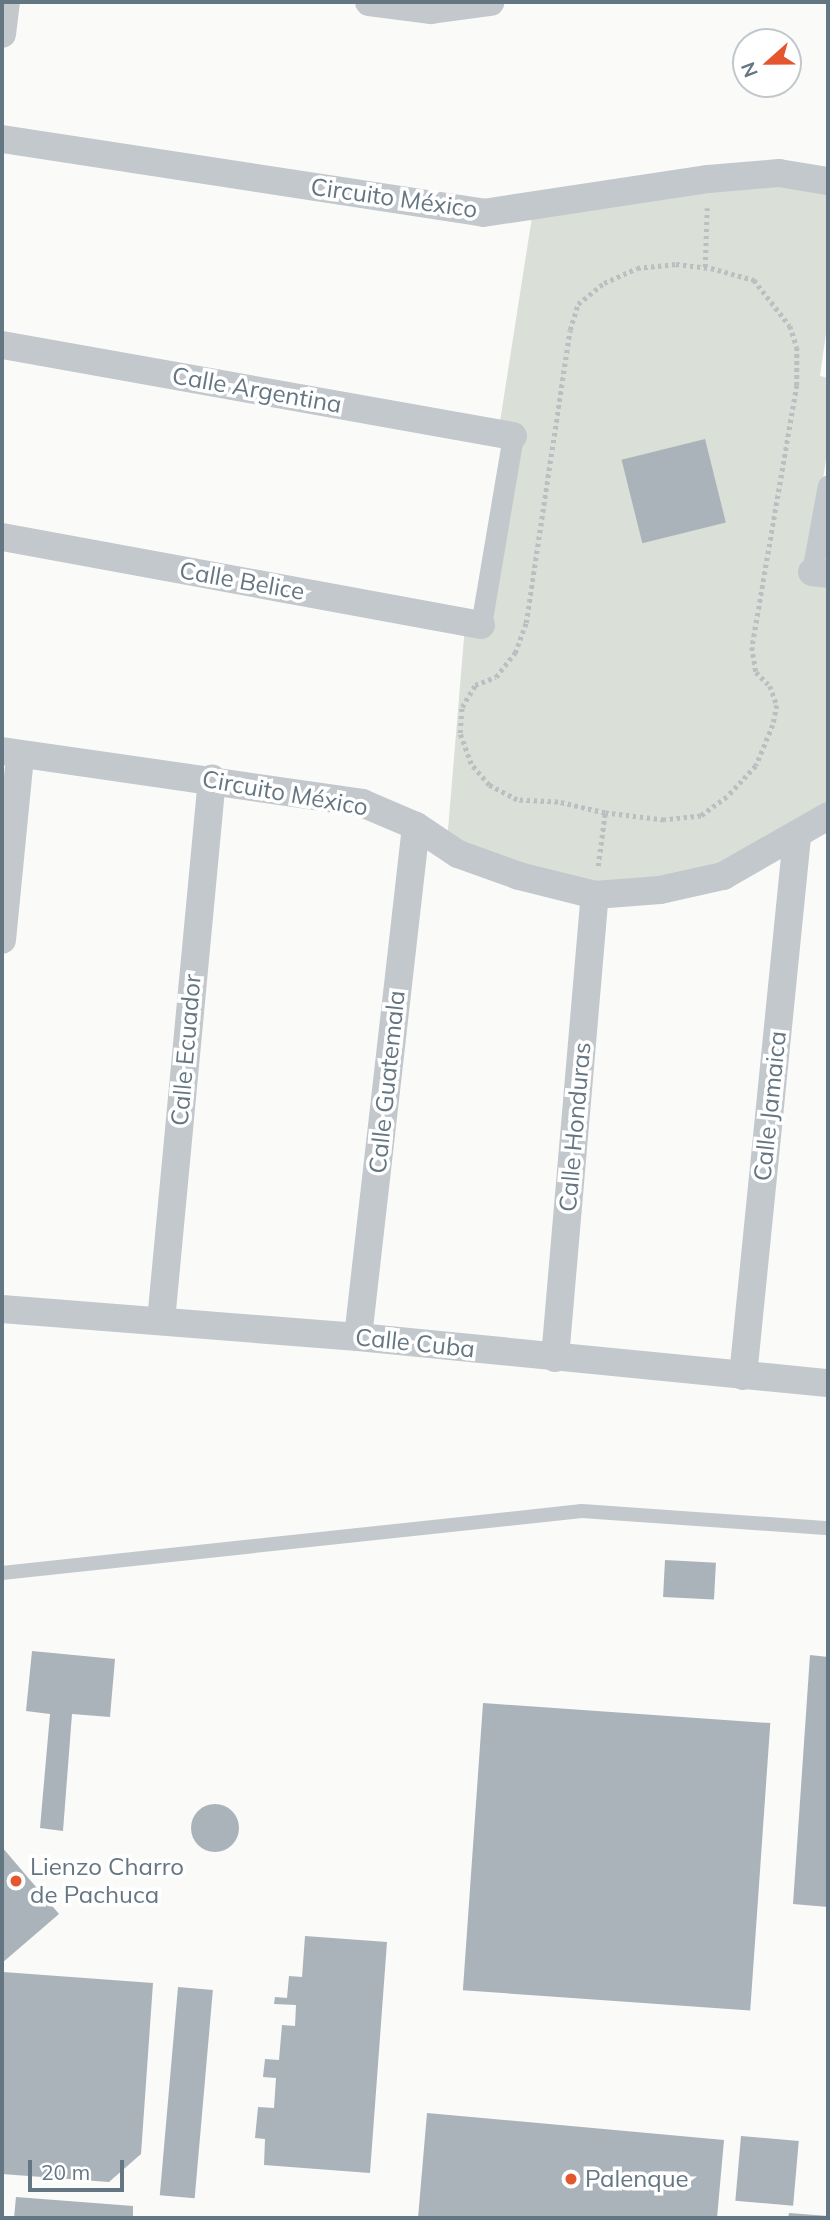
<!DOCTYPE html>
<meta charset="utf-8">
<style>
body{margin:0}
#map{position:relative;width:830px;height:2220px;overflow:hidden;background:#fafaf8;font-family:Mulish,sans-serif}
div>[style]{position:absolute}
.green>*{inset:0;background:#dadfd7}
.building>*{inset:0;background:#aab3b9;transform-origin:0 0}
.round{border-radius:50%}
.path>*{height:4.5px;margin-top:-2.25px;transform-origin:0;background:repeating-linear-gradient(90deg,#bbbfc2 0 3.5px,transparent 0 7px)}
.service>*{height:14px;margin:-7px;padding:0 7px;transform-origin:7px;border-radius:7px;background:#c3c8cc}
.pedestrian>*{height:21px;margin:-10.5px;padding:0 10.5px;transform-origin:10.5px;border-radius:10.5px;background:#c3c8cc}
.minor>*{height:28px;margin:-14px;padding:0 14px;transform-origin:14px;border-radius:14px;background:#c3c8cc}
.dots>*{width:19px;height:19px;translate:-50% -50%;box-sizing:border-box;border:4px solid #fff;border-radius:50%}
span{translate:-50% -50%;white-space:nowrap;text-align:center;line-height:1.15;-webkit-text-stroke:7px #fff;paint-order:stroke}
.street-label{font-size:24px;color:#657683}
.poi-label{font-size:24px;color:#657683}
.left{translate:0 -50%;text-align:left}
.frame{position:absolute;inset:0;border:4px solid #657683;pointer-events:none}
.north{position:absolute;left:732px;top:28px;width:70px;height:70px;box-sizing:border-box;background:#fff;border:2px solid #c1c8cd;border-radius:50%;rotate:249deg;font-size:19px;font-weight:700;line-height:28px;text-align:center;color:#657683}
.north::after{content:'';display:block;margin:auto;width:24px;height:32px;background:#e4572e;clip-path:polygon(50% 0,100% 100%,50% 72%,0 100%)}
.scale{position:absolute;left:28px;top:2160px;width:96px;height:32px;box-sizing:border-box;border:4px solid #657683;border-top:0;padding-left:9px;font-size:21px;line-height:24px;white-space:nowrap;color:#657683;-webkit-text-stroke:5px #fff;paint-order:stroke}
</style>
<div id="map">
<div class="green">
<div style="clip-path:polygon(713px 171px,828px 184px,828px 319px,820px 376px,828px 378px,828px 445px,809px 577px,828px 580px,828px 811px,721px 873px,593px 892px,447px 842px,465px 626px,484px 628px,518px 432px,499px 428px,532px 217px)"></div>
</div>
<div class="building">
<div style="left:705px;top:439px;width:86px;height:86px;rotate:76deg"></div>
<div style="left:665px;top:1560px;width:51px;height:37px;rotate:3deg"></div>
<div style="clip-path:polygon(32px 1651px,115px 1659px,110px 1717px,72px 1714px,63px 1831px,40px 1828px,50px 1714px,26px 1711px)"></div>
<div style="clip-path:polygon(810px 1655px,828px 1657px,828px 1907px,793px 1904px)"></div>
<div style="left:483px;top:1703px;width:288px;height:288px;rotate:4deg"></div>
<div class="round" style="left:191px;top:1804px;width:48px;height:48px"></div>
<div style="clip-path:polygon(2px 1847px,59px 1914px,2px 1963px)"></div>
<div style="clip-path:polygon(305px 1936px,387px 1942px,370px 2173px,264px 2165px,265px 2139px,255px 2138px,258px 2107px,274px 2108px,276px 2078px,263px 2077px,265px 2059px,279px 2060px,282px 2025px,295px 2026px,296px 2005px,274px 2004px,275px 1997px,287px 1998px,289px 1976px,302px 1977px)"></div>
<div style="clip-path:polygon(3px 1972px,153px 1983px,141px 2154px,109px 2182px,2px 2174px)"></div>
<div style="left:178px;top:1987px;width:35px;height:209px;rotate:5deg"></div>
<div style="clip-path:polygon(427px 2113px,724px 2140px,717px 2218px,418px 2218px)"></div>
<div style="left:741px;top:2136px;width:58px;height:65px;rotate:5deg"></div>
<div style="clip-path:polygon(16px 2197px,133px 2206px,133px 2218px,14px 2218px)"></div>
<div style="clip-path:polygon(789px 2213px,828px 2216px,828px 2218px,788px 2218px)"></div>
</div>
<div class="path">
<div style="left:705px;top:267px;width:59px;rotate:-88.1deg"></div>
<div style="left:598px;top:866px;width:53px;rotate:-82.5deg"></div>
<div style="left:605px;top:813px;width:48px;rotate:-166.8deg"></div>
<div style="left:558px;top:802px;width:41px;rotate:-177.2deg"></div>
<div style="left:517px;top:800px;width:32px;rotate:-152deg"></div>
<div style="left:489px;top:785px;width:28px;rotate:-131deg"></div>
<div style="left:471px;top:764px;width:33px;rotate:-110deg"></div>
<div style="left:460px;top:733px;width:26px;rotate:-86deg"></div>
<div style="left:462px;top:707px;width:26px;rotate:-59deg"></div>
<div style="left:475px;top:685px;width:22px;rotate:-21deg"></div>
<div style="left:496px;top:677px;width:31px;rotate:-52deg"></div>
<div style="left:515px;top:653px;width:32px;rotate:-70deg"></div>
<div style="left:526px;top:623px;width:296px;rotate:-81.5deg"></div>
<div style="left:570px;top:330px;width:27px;rotate:-73deg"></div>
<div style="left:578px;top:304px;width:33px;rotate:-39deg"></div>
<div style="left:604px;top:283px;width:36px;rotate:-24deg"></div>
<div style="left:637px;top:268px;width:39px;rotate:-6deg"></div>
<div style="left:676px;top:264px;width:35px;rotate:7deg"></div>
<div style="left:711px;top:268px;width:45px;rotate:15.6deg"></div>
<div style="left:754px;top:280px;width:58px;rotate:52deg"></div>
<div style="left:790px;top:326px;width:22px;rotate:72deg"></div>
<div style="left:797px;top:347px;width:38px;rotate:90deg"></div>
<div style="left:797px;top:385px;width:266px;rotate:99.7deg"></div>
<div style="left:752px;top:647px;width:25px;rotate:81deg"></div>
<div style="left:756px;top:672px;width:20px;rotate:45deg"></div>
<div style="left:770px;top:686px;width:20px;rotate:70deg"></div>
<div style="left:777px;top:705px;width:20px;rotate:101deg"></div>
<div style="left:773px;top:725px;width:44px;rotate:112.5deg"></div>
<div style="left:756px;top:766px;width:42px;rotate:133.1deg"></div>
<div style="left:727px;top:797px;width:32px;rotate:144deg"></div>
<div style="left:701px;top:816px;width:37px;rotate:174deg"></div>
<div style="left:664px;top:820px;width:59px;rotate:-173.2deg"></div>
</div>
<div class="service">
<div style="left:2px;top:1573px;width:583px;rotate:-6.1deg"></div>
<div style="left:582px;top:1511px;width:247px;rotate:4deg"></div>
</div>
<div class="pedestrian">
<div style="left:812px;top:572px;width:88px;rotate:-79.6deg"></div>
<div style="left:481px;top:625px;width:192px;rotate:-80.4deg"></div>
</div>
<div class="minor">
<div style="left:369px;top:2px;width:63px;rotate:7.4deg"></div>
<div style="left:431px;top:10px;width:60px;rotate:-7.7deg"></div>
<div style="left:2px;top:34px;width:32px;rotate:-83deg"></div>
<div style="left:2px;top:139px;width:487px;rotate:8.7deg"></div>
<div style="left:483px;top:213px;width:228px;rotate:-8.6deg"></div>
<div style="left:708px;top:179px;width:71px;rotate:-4.8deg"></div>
<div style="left:779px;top:173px;width:50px;rotate:9.3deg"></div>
<div style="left:2px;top:345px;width:519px;rotate:10.1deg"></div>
<div style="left:2px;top:537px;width:487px;rotate:10.4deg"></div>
<div style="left:812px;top:572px;width:16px;rotate:7deg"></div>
<div style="left:2px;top:751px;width:364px;rotate:8.2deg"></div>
<div style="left:362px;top:803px;width:59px;rotate:23.1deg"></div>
<div style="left:416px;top:826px;width:50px;rotate:33.7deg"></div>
<div style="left:458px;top:854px;width:65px;rotate:19.8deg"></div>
<div style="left:519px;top:876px;width:78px;rotate:14deg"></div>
<div style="left:595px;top:895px;width:65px;rotate:-4.4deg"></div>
<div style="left:660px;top:890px;width:65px;rotate:-12.5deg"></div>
<div style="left:723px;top:876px;width:121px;rotate:-29.7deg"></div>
<div style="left:2px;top:940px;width:186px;rotate:-84.4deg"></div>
<div style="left:2px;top:1309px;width:357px;rotate:4.5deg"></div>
<div style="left:358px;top:1337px;width:472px;rotate:5.6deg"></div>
<div style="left:161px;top:1321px;width:545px;rotate:-84.63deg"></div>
<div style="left:358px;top:1337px;width:514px;rotate:-83.52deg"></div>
<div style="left:555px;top:1358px;width:465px;rotate:-85.1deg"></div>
<div style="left:743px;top:1376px;width:542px;rotate:-84.28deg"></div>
</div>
<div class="dots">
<div style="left:16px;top:1881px;background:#e4572e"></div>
<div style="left:571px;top:2179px;background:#e4572e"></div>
</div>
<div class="street-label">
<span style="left:394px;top:198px;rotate:8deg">Circuito México</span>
<span style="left:257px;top:390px;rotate:10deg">Calle Argentina</span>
<span style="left:242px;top:581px;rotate:10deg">Calle Belice</span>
<span style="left:285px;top:793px;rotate:10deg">Circuito México</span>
<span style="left:186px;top:1050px;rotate:-85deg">Calle Ecuador</span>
<span style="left:387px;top:1082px;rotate:-84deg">Calle Guatemala</span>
<span style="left:770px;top:1106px;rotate:-84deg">Calle Jamaica</span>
<span style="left:575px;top:1127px;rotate:-85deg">Calle Honduras</span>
<span style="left:415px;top:1343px;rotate:6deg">Calle Cuba</span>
</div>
<div class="poi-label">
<span class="left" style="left:30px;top:1881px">Lienzo Charro<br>de Pachuca</span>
<span class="left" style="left:585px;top:2179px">Palenque</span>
</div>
<div class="frame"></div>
<div class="north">N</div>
<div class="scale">20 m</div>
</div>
